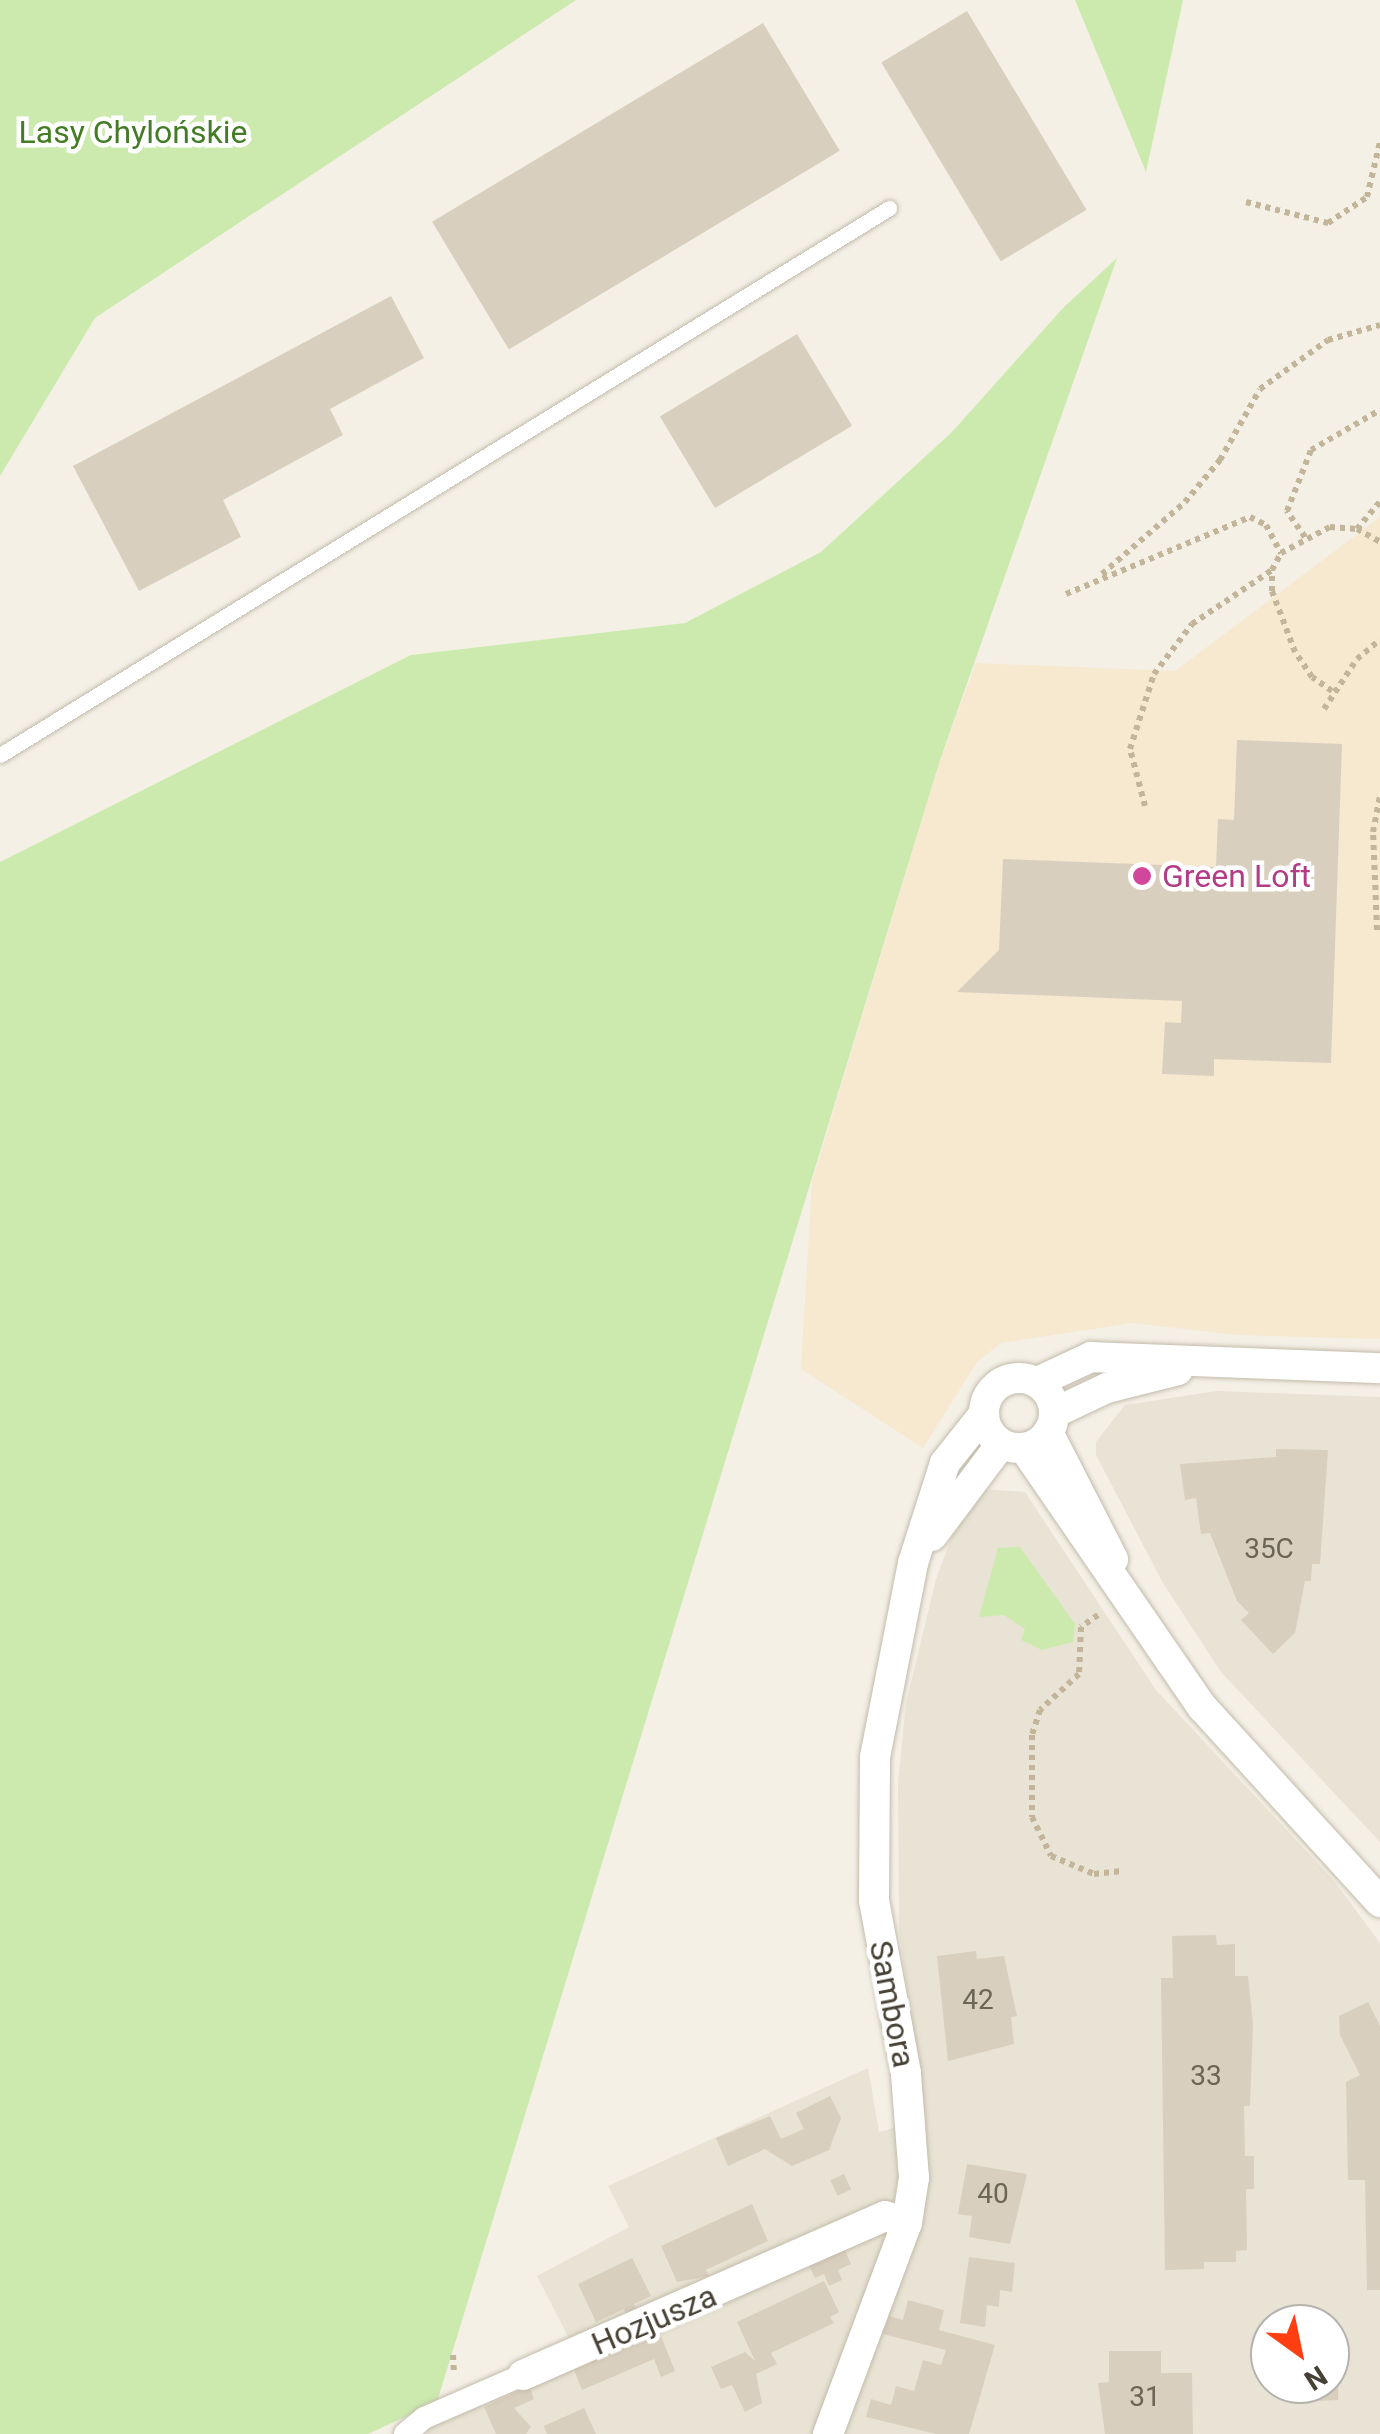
<!DOCTYPE html>
<meta charset="utf-8">
<style>
body{margin:0}
#map{position:relative;width:1380px;height:2434px;overflow:hidden;background:#f4f0e6;font-family:Roboto,sans-serif}
div>[style]{position:absolute}
.residential>*{inset:0;background:#e8e3d4}
.commercial>*{inset:0;background:#f7e8d0}
.green>*{inset:0;background:#cceaad}
.building>*{inset:0;background:#d9cfbe;transform-origin:0 0}
.path>*{height:6px;margin-top:-3px;transform-origin:0;background:repeating-linear-gradient(90deg,#c2b599 0 5px,transparent 0 10px)}
.roads{filter:drop-shadow(0 0 2px #c3bbab) drop-shadow(0 0 2px #c3bbab)}
.service>*{height:15px;margin:-7.5px;padding:0 7.5px;transform-origin:7.5px;border-radius:7.5px;background:#fff}
.pedestrian>*{height:22px;margin:-11px;padding:0 11px;transform-origin:11px;border-radius:11px;background:#fff}
.minor>*{height:30px;margin:-15px;padding:0 15px;transform-origin:15px;border-radius:15px;background:#fff}
.minor>.ring{margin:-15px;padding:0;box-sizing:content-box;background:none;border:30px solid #fff;border-radius:50%}
.dots>*{width:28px;height:28px;translate:-50% -50%;box-sizing:border-box;border:5px solid #fff;border-radius:50%}
span{translate:-50% -50%;white-space:nowrap;text-align:center;line-height:1.15;-webkit-text-stroke:9px #fff;paint-order:stroke}
.number-label{font-size:28px;color:#6c6457}
.number-label span{-webkit-text-stroke-width:0}
.park-label{font-size:32px;color:#437c25}
.hotel-label{font-size:32px;color:#b23c85}
.left{translate:0 -50%;text-align:left}
.street-label{font-size:32px;color:#474135}
.north{position:absolute;left:1250px;top:2304px;width:100px;height:100px;box-sizing:border-box;background:#fff;border:2px solid #b5b3ae;border-radius:50%;rotate:147deg;font-size:28px;font-weight:700;line-height:40px;text-align:center;color:#474135}
.north::after{content:'';display:block;margin:auto;width:35px;height:45px;background:#ff3f12;clip-path:polygon(50% 0,100% 100%,50% 72%,0 100%)}
</style>
<div id="map">
<div class="residential">
<div style="clip-path:polygon(1217px 1391px,1380px 1397px,1380px 1842px,1221px 1672px,1163px 1583px,1096px 1455px,1096px 1442px,1125px 1405px)"></div>
<div style="clip-path:polygon(evenodd,983px 1489px,1025px 1492px,1156px 1690px,1335px 1882px,1380px 1943px,1380px 2434px,426px 2434px,437px 2402px,573px 2346px,537px 2276px,629px 2227px,608px 2186px,868px 2068px,879px 2132px,926px 2119px,899px 1930px,898px 1782px,906px 1703px,936px 1579px,952px 1536px,983px 1489px,1270px 2324px,1330px 2324px,1330px 2384px,1270px 2384px,1270px 2324px)"></div>
</div>
<div class="commercial">
<div style="clip-path:polygon(1380px 517px,1380px 1339px,1237px 1335px,1132px 1323px,1001px 1343px,977px 1362px,923px 1448px,801px 1369px,812px 1182px,940px 760px,976px 663px,1175px 671px)"></div>
</div>
<div class="green">
<div style="clip-path:polygon(0 0,576px 0,95px 318px,0 476px)"></div>
<div style="clip-path:polygon(1075px 0,1183px 0,1146px 172px)"></div>
<div style="clip-path:polygon(1117px 258px,940px 760px,437px 2402px,368px 2434px,0 2434px,0 862px,411px 655px,685px 623px,821px 552px,952px 432px,1064px 307px)"></div>
<div style="clip-path:polygon(1020px 1547px,1075px 1624px,1073px 1642px,1042px 1650px,1021px 1640px,1025px 1629px,1004px 1615px,979px 1617px,998px 1548px)"></div>
</div>
<div class="building">
<div style="left:967px;top:11px;width:232px;height:100px;rotate:59deg"></div>
<div style="left:763px;top:23px;width:149px;height:386px;rotate:59deg"></div>
<div style="clip-path:polygon(391px 296px,424px 358px,330px 409px,343px 435px,223px 500px,241px 537px,139px 591px,73px 466px)"></div>
<div style="left:797px;top:334px;width:107px;height:160px;rotate:59deg"></div>
<div style="clip-path:polygon(1237px 740px,1342px 744px,1331px 1063px,1214px 1059px,1214px 1076px,1162px 1074px,1165px 1022px,1181px 1023px,1182px 1001px,957px 992px,999px 950px,1003px 859px,1216px 867px,1218px 819px,1234px 820px)"></div>
<div style="clip-path:polygon(1276px 1449px,1328px 1450px,1320px 1564px,1312px 1564px,1311px 1581px,1305px 1581px,1295px 1633px,1273px 1654px,1241px 1620px,1249px 1613px,1237px 1601px,1210px 1533px,1201px 1534px,1196px 1498px,1185px 1500px,1180px 1464px,1276px 1457px)"></div>
<div style="clip-path:polygon(1216px 1935px,1217px 1945px,1235px 1944px,1235px 1976px,1248px 1976px,1253px 2024px,1250px 2106px,1244px 2106px,1245px 2156px,1254px 2156px,1254px 2189px,1246px 2189px,1247px 2250px,1236px 2251px,1236px 2262px,1204px 2262px,1204px 2269px,1165px 2270px,1161px 1978px,1173px 1978px,1172px 1936px)"></div>
<div style="clip-path:polygon(976px 1951px,977px 1959px,1004px 1956px,1017px 2016px,1011px 2017px,1014px 2044px,948px 2061px,937px 1956px)"></div>
<div style="clip-path:polygon(1368px 2002px,1380px 2026px,1380px 2290px,1367px 2290px,1365px 2180px,1348px 2180px,1346px 2082px,1360px 2075px,1340px 2035px,1339px 2016px)"></div>
<div style="clip-path:polygon(830px 2096px,841px 2118px,829px 2150px,792px 2166px,765px 2149px,728px 2166px,716px 2138px,770px 2116px,781px 2139px,804px 2129px,796px 2113px)"></div>
<div style="clip-path:polygon(967px 2164px,1027px 2174px,1010px 2244px,969px 2237px,972px 2216px,958px 2214px)"></div>
<div style="left:844px;top:2174px;width:17px;height:15px;rotate:65deg"></div>
<div style="clip-path:polygon(752px 2204px,768px 2241px,706px 2270px,709px 2276px,677px 2282px,661px 2246px)"></div>
<div style="clip-path:polygon(844px 2248px,851px 2264px,838px 2270px,842px 2280px,829px 2286px,824px 2274px,815px 2278px,808px 2264px)"></div>
<div style="clip-path:polygon(969px 2257px,1015px 2263px,1012px 2292px,1000px 2290px,999px 2307px,987px 2305px,985px 2327px,960px 2323px)"></div>
<div style="clip-path:polygon(632px 2258px,651px 2296px,634px 2304px,637px 2312px,627px 2316px,624px 2309px,596px 2322px,578px 2284px)"></div>
<div style="clip-path:polygon(824px 2281px,839px 2312px,830px 2317px,834px 2323px,771px 2353px,777px 2364px,756px 2374px,762px 2403px,745px 2412px,732px 2385px,721px 2389px,711px 2367px,745px 2352px,755px 2361px,737px 2322px)"></div>
<div style="clip-path:polygon(908px 2300px,944px 2310px,939px 2330px,995px 2345px,969px 2434px,936px 2434px,866px 2417px,871px 2399px,891px 2405px,896px 2386px,914px 2391px,923px 2360px,941px 2365px,946px 2350px,883px 2334px,889px 2316px,903px 2320px)"></div>
<div style="clip-path:polygon(659px 2331px,675px 2371px,661px 2377px,654px 2359px,582px 2390px,574px 2370px)"></div>
<div style="clip-path:polygon(1109px 2351px,1161px 2351px,1161px 2373px,1192px 2373px,1193px 2434px,1105px 2434px,1098px 2383px,1109px 2382px)"></div>
<div style="clip-path:polygon(1339px 2359px,1338px 2400px,1316px 2401px,1315px 2384px,1330px 2384px,1330px 2360px)"></div>
<div style="clip-path:polygon(529px 2386px,534px 2399px,514px 2408px,531px 2427px,526px 2434px,496px 2434px,484px 2407px)"></div>
<div style="clip-path:polygon(584px 2408px,596px 2434px,547px 2434px,544px 2426px)"></div>
</div>
<div class="path">
<div style="left:1246px;top:202px;width:85px;rotate:14.4deg"></div>
<div style="left:1328px;top:223px;width:47px;rotate:-33.7deg"></div>
<div style="left:1367px;top:197px;width:57px;rotate:-76.7deg"></div>
<div style="left:1357px;top:529px;width:35px;rotate:-50deg"></div>
<div style="left:1305px;top:537px;width:32px;rotate:-125deg"></div>
<div style="left:1287px;top:511px;width:66px;rotate:-68.5deg"></div>
<div style="left:1311px;top:450px;width:80px;rotate:-30.1deg"></div>
<div style="left:1102px;top:574px;width:110px;rotate:-40.9deg"></div>
<div style="left:1185px;top:502px;width:55px;rotate:-50.2deg"></div>
<div style="left:1220px;top:460px;width:81px;rotate:-60.6deg"></div>
<div style="left:1260px;top:389px;width:84px;rotate:-35.8deg"></div>
<div style="left:1328px;top:340px;width:54px;rotate:-16.1deg"></div>
<div style="left:1066px;top:594px;width:199px;rotate:-22.7deg"></div>
<div style="left:1250px;top:517px;width:18px;rotate:27deg"></div>
<div style="left:1266px;top:525px;width:32px;rotate:62deg"></div>
<div style="left:1332px;top:691px;width:24px;rotate:-145deg"></div>
<div style="left:1312px;top:677px;width:30px;rotate:-124deg"></div>
<div style="left:1295px;top:652px;width:65px;rotate:-110.7deg"></div>
<div style="left:1272px;top:591px;width:21px;rotate:-90deg"></div>
<div style="left:1272px;top:570px;width:19px;rotate:-62deg"></div>
<div style="left:1281px;top:553px;width:55px;rotate:-28deg"></div>
<div style="left:1330px;top:527px;width:27px;rotate:4deg"></div>
<div style="left:1357px;top:529px;width:26px;rotate:29deg"></div>
<div style="left:1324px;top:709px;width:60px;rotate:-56.6deg"></div>
<div style="left:1357px;top:659px;width:30px;rotate:-40deg"></div>
<div style="left:1145px;top:806px;width:59px;rotate:-104.7deg"></div>
<div style="left:1130px;top:749px;width:79px;rotate:-72.3deg"></div>
<div style="left:1154px;top:674px;width:63px;rotate:-52.8deg"></div>
<div style="left:1192px;top:624px;width:97px;rotate:-34deg"></div>
<div style="left:1377px;top:930px;width:98px;rotate:-92.3deg"></div>
<div style="left:1373px;top:832px;width:36px;rotate:-79deg"></div>
<div style="left:1098px;top:1615px;width:21px;rotate:145deg"></div>
<div style="left:1081px;top:1627px;width:47px;rotate:92.4deg"></div>
<div style="left:1079px;top:1674px;width:53px;rotate:137.3deg"></div>
<div style="left:1040px;top:1710px;width:26px;rotate:108deg"></div>
<div style="left:1032px;top:1735px;width:82px;rotate:90deg"></div>
<div style="left:1032px;top:1817px;width:43px;rotate:64deg"></div>
<div style="left:1051px;top:1856px;width:47px;rotate:22.7deg"></div>
<div style="left:1094px;top:1874px;width:28px;rotate:-6deg"></div>
<div style="left:453px;top:2355px;width:17px;rotate:87deg"></div>
</div>
<div class="roads">
<div class="service">
<div style="left:0;top:755px;width:1044px;rotate:-31.6deg"></div>
</div>
<div class="pedestrian">
<div style="left:405px;top:2434px;width:25px;rotate:-40deg"></div>
<div style="left:424px;top:2418px;width:108px;rotate:-23.5deg"></div>
</div>
<div class="minor">
<div class="ring" style="left:984px;top:1378px;width:40px;height:40px"></div>
<div style="left:1037px;top:1382px;width:60px;rotate:-24.8deg"></div>
<div style="left:1091px;top:1357px;width:289px;rotate:2.2deg"></div>
<div style="left:1054px;top:1413px;width:59px;rotate:-25.3deg"></div>
<div style="left:1107px;top:1388px;width:73px;rotate:-14.2deg"></div>
<div style="left:1048px;top:1432px;width:143px;rotate:62.9deg"></div>
<div style="left:1024px;top:1448px;width:316px;rotate:55.5deg"></div>
<div style="left:1203px;top:1708px;width:263px;rotate:47.6deg"></div>
<div style="left:932px;top:1536px;width:115px;rotate:-53.1deg"></div>
<div style="left:523px;top:2375px;width:395px;rotate:-23.7deg"></div>
<div style="left:885px;top:2216px;width:23px;rotate:18deg"></div>
<div style="left:828px;top:2434px;width:225px;rotate:-69.5deg"></div>
<div style="left:907px;top:2223px;width:46px;rotate:-81.2deg"></div>
<div style="left:914px;top:2178px;width:105px;rotate:-94.4deg"></div>
<div style="left:906px;top:2073px;width:176px;rotate:-100.5deg"></div>
<div style="left:874px;top:1900px;width:143px;rotate:-89.6deg"></div>
<div style="left:875px;top:1757px;width:198px;rotate:-78.9deg"></div>
<div style="left:913px;top:1563px;width:105px;rotate:-72.3deg"></div>
<div style="left:945px;top:1463px;width:63px;rotate:-51.5deg"></div>
</div>
</div>
<div class="dots">
<div style="left:1142px;top:876px;background:#d1479c"></div>
</div>
<div class="number-label">
<span style="left:1269px;top:1549px">35C</span>
<span style="left:978px;top:2000px">42</span>
<span style="left:1206px;top:2076px">33</span>
<span style="left:993px;top:2194px">40</span>
<span style="left:1145px;top:2397px">31</span>
</div>
<div class="park-label">
<span style="left:133px;top:132px">Lasy Chylońskie</span>
</div>
<div class="hotel-label">
<span class="left" style="left:1162px;top:876px">Green Loft</span>
</div>
<div class="street-label">
<span style="left:892px;top:2004px;rotate:79deg">Sambora</span>
<span style="left:654px;top:2320px;rotate:-23deg">Hozjusza</span>
</div>
<div class="north">N</div>
</div>
